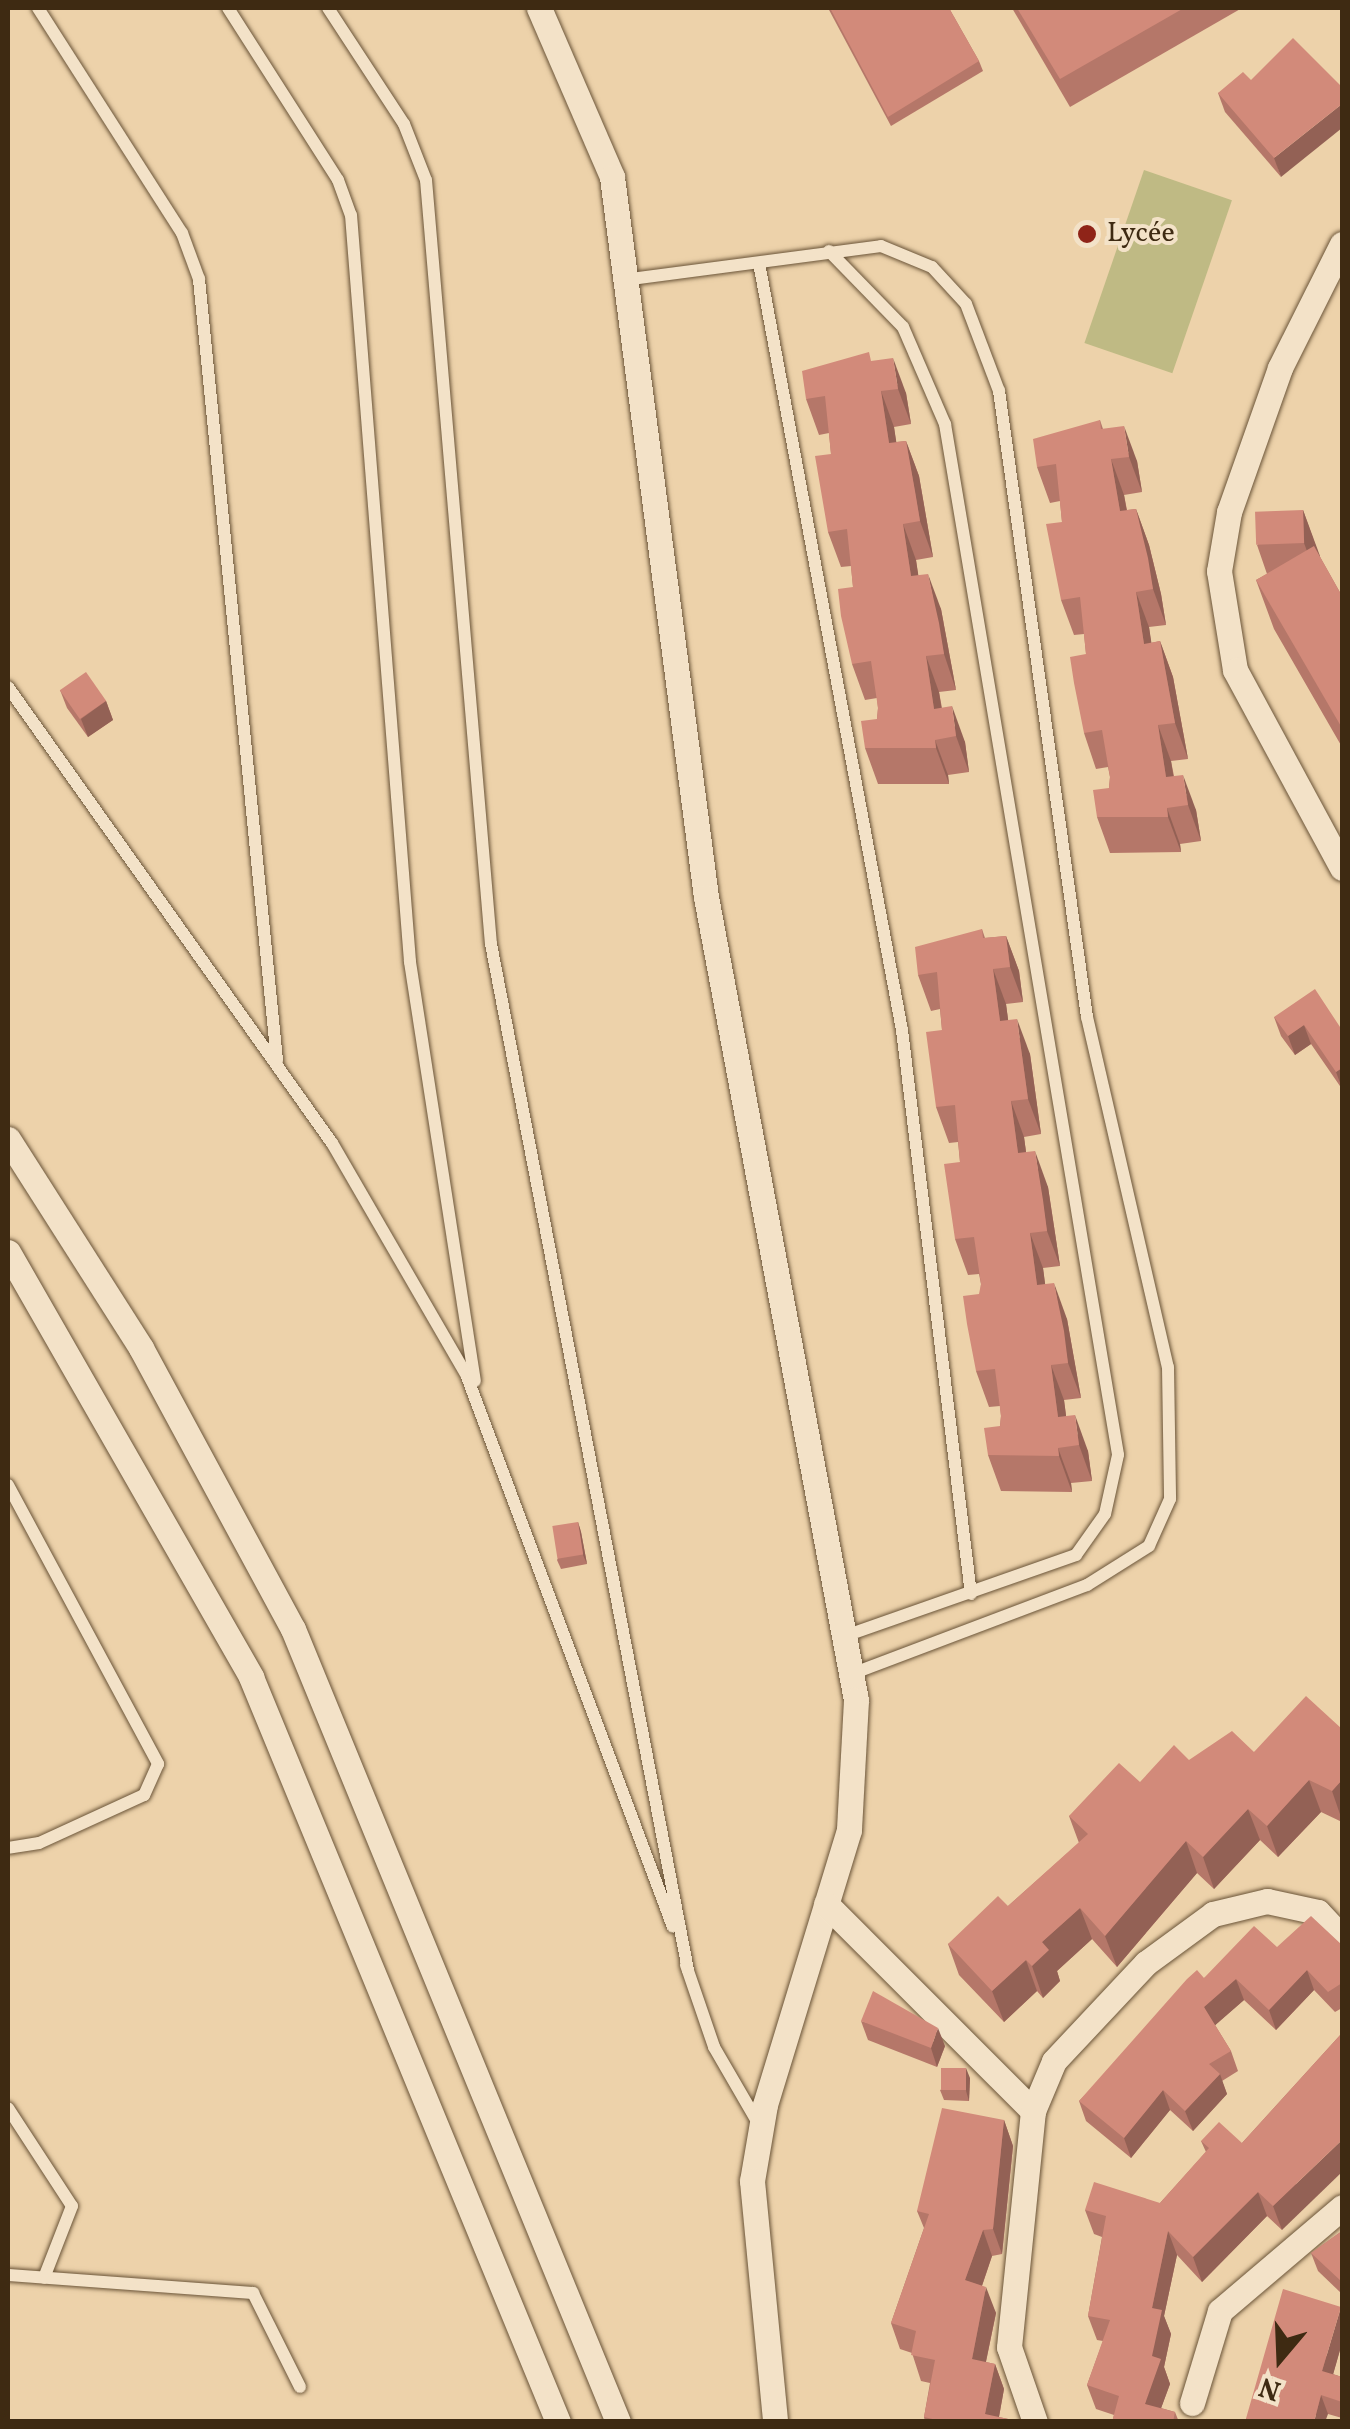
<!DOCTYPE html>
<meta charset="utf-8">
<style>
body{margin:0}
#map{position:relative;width:1350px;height:2429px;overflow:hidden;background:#edd2aa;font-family:Vollkorn,serif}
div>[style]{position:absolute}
.green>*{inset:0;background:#bfba84;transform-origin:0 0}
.roads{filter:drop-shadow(0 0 2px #6a5438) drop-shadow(0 0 2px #6a5438)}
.service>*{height:12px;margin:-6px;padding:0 6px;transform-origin:6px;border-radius:6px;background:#f3e2c8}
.minor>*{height:25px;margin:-12.5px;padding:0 12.5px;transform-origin:12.5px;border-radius:12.5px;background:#f3e2c8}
.wall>*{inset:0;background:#b57769}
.shaded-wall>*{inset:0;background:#936155}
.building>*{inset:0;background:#d28a7a;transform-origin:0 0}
.dots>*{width:28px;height:28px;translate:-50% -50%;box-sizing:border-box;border:5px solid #f3e2c8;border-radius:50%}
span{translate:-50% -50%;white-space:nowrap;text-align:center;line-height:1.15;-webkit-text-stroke:8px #f3e2c8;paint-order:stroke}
.poi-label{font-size:28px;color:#3e2a12}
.left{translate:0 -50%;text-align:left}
.frame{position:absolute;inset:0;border:10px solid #3e2a12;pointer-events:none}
.north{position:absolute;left:1230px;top:2309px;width:100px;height:100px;-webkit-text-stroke:8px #f3e2c8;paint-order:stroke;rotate:199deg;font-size:28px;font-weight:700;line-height:40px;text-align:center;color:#3e2a12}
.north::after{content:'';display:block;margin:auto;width:35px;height:45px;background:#3e2a12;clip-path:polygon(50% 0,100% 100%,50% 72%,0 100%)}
</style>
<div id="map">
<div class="green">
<div style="left:1144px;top:170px;width:93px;height:183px;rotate:19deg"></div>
</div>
<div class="roads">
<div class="service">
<div style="left:38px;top:8px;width:267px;rotate:57.4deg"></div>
<div style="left:182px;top:233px;width:49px;rotate:69.7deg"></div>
<div style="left:199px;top:279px;width:786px;rotate:84.3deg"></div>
<div style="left:228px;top:8px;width:204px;rotate:57.4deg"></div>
<div style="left:338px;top:180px;width:37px;rotate:70deg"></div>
<div style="left:351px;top:215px;width:749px;rotate:85.48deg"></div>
<div style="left:410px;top:962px;width:424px;rotate:81.2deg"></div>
<div style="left:328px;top:8px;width:139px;rotate:56.8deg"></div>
<div style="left:404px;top:124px;width:60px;rotate:68.6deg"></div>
<div style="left:426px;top:180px;width:767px;rotate:85.14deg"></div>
<div style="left:491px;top:944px;width:1045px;rotate:79.13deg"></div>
<div style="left:829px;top:251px;width:106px;rotate:45.8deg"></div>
<div style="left:903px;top:327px;width:106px;rotate:66.6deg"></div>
<div style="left:945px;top:424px;width:1045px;rotate:80.47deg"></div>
<div style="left:1118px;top:1455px;width:60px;rotate:102.4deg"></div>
<div style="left:1105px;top:1514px;width:50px;rotate:125.3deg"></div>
<div style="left:1076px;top:1555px;width:243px;rotate:160.7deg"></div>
<div style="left:759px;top:263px;width:780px;rotate:79.44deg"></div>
<div style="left:902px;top:1030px;width:568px;rotate:83.03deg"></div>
<div style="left:631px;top:279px;width:252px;rotate:-7.5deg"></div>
<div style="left:881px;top:246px;width:55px;rotate:22.4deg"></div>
<div style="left:932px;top:267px;width:50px;rotate:47.4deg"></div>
<div style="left:966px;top:304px;width:93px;rotate:69.2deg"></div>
<div style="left:999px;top:391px;width:632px;rotate:82deg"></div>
<div style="left:1087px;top:1017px;width:359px;rotate:77deg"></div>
<div style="left:1168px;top:1367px;width:132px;rotate:89.1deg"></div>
<div style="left:1170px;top:1499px;width:51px;rotate:114.1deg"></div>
<div style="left:1149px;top:1546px;width:73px;rotate:147.8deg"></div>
<div style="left:1087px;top:1585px;width:251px;rotate:159.3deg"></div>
<div style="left:8px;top:687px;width:559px;rotate:54.61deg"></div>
<div style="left:332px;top:1143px;width:267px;rotate:59.9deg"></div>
<div style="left:466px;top:1374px;width:590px;rotate:69.48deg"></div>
<div style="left:8px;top:1485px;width:317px;rotate:61.7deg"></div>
<div style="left:158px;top:1764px;width:34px;rotate:114deg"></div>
<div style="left:144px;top:1795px;width:115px;rotate:155.4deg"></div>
<div style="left:39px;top:1843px;width:31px;rotate:171deg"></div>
<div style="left:686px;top:1965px;width:87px;rotate:71.1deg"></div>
<div style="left:714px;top:2047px;width:88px;rotate:59.9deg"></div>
<div style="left:8px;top:2108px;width:117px;rotate:56.9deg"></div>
<div style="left:72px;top:2206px;width:77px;rotate:111.3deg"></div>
<div style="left:8px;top:2275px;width:246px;rotate:4.2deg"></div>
<div style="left:253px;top:2293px;width:105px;rotate:63.4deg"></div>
</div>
<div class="minor">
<div style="left:539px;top:8px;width:184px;rotate:66.6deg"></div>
<div style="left:612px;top:177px;width:726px;rotate:82.56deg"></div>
<div style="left:706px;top:897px;width:817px;rotate:79.42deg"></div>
<div style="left:856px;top:1700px;width:130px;rotate:93.1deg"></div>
<div style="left:849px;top:1830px;width:288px;rotate:107deg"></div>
<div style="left:765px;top:2105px;width:77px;rotate:99.7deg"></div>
<div style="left:752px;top:2181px;width:242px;rotate:84.5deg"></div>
<div style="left:1342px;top:244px;width:139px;rotate:116.6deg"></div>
<div style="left:1280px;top:368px;width:153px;rotate:109.5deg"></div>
<div style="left:1229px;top:512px;width:60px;rotate:99.6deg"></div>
<div style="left:1219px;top:571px;width:100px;rotate:80.8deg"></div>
<div style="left:1235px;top:670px;width:225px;rotate:61.6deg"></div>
<div style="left:8px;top:1139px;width:248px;rotate:57.5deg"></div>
<div style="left:141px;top:1348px;width:319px;rotate:61.6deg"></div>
<div style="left:293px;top:1629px;width:857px;rotate:67.71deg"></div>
<div style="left:8px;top:1252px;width:490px;rotate:60.2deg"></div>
<div style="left:251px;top:1677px;width:806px;rotate:67.6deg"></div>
<div style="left:826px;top:1904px;width:293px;rotate:45deg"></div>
<div style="left:1192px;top:2403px;width:96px;rotate:-73.1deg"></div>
<div style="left:1220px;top:2311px;width:160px;rotate:-40.4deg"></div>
<div style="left:1035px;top:2422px;width:79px;rotate:-109.1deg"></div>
<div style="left:1009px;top:2347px;width:237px;rotate:-84.2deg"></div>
<div style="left:1033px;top:2111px;width:54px;rotate:-67.2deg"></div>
<div style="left:1054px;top:2061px;width:134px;rotate:-46.8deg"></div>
<div style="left:1146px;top:1963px;width:83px;rotate:-36.2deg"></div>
<div style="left:1213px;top:1914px;width:56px;rotate:-13.5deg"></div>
<div style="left:1267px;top:1901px;width:52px;rotate:12.2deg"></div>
<div style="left:1318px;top:1912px;width:35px;rotate:47deg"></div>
</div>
</div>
<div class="wall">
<div style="clip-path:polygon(828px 8px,949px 8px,979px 61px,983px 71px,891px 126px)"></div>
<div style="clip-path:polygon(1012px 8px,1242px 8px,1070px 107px)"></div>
<div style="clip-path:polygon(1251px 80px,1281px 177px,1225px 112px,1218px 93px)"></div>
<div style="clip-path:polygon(873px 361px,906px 393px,911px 424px,894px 427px,896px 442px,906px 441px,919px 476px,933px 557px,916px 560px,918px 575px,941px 609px,956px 690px,939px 692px,942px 708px,965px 742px,969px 772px,948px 775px,949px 784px,878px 784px,865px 748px,877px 719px,878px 708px,877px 698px,865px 700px,852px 664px,853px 587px,851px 566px,841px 567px,828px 532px,831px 454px,829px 433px,819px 435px,806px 399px)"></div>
<div style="clip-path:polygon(1100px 420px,1103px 429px,1137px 461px,1142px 492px,1124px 495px,1127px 510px,1136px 509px,1149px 545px,1161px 594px,1166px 625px,1149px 627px,1151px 643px,1160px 641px,1173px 677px,1188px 759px,1171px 761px,1174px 776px,1196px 810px,1201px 841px,1180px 844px,1181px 852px,1110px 853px,1097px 817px,1109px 788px,1110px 777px,1108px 767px,1096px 769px,1084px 733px,1086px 654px,1084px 634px,1074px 635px,1061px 600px,1062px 522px,1060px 501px,1050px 503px,1037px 467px)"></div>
<div style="clip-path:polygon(1303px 510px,1319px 555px,1342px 596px,1342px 747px,1274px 629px,1256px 580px,1267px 574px,1257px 545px)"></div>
<div style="clip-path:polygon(60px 690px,106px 701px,113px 720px,88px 737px,67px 708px)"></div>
<div style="clip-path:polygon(982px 929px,985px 938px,1006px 936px,1019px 971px,1023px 1002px,1006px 1004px,1008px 1020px,1030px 1054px,1041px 1134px,1024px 1137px,1026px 1152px,1048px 1187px,1060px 1266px,1043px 1268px,1045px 1284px,1067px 1319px,1081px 1398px,1064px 1400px,1066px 1416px,1088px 1451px,1092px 1481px,1071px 1483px,1072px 1492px,1001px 1491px,988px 1455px,1000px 1426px,1001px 1416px,1000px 1406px,989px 1407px,976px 1371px,981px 1284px,979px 1274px,968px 1275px,955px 1239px,960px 1162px,958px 1142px,949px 1143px,936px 1107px,942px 1030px,940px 1009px,931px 1011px,918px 975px)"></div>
<div style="clip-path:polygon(1274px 1017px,1342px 1030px,1342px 1089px,1311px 1044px,1295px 1055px,1281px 1036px)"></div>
<div style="clip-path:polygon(578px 1522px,581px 1532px,587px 1564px,561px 1569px,557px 1560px)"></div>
<div style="clip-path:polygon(1342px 1729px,1342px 1822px,1321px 1812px,1278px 1857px,1260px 1840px,1214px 1889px,1197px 1873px,1117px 1967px,1092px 1939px,1057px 1971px,1060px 1981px,1043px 1998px,1037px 1991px,1004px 2022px,959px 1975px,948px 1944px,1008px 1906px,1079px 1843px,1069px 1816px,1189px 1760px,1254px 1752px)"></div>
<div style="clip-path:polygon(1342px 1945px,1342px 2008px,1335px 2012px,1314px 1990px,1276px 2030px,1244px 2000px,1215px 2025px,1231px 2051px,1238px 2071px,1222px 2081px,1227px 2094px,1193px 2131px,1170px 2110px,1131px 2158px,1086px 2121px,1079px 2101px,1204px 1978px,1277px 1947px)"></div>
<div style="clip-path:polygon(861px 2021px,945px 2046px,937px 2067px,868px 2040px)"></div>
<div style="clip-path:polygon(1342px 2033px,1282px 2230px,1267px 2216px,1202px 2282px,1177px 2255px,1164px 2316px,1171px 2334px,1164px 2367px,1170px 2384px,1161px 2408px,1175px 2412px,1179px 2422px,1112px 2422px,1114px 2415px,1096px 2409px,1087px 2385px,1103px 2341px,1097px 2340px,1088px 2316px,1102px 2237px,1094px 2234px,1085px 2210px,1160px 2203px,1206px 2152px,1201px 2141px,1242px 2143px)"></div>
<div style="clip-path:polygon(970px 2078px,969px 2101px,944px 2100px,940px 2090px)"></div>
<div style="clip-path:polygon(1004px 2120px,1013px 2146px,1002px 2254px,992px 2256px,982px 2286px,996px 2313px,986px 2362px,995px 2364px,1004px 2389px,999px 2417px,1022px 2422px,925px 2422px,924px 2417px,930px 2383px,921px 2381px,912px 2353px,900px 2349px,891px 2323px,924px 2228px,917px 2211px)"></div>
<div style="clip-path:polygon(1342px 2231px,1342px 2294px,1318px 2271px,1311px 2253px)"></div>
<div style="clip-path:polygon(1342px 2343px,1333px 2374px,1342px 2377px,1342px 2418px,1328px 2414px,1245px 2422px)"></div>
</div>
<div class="shaded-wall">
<div style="clip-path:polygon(1342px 104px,1342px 128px,1281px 177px,1274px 158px)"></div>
<div style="clip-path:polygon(893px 358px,906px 393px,911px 424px,898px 389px)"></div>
<div style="clip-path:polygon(881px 391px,894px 427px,902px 479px,889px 443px)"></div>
<div style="clip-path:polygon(1124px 426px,1137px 461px,1142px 492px,1129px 457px)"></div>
<div style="clip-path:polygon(906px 441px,919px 476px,933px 557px,920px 521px)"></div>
<div style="clip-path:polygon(1111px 459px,1124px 495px,1133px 547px,1120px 511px)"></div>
<div style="clip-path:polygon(1136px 509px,1149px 545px,1161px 594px,1166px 625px,1153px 589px)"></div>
<div style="clip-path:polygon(1303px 510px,1320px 556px,1321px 589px,1304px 543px)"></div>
<div style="clip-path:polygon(903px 524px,916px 560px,924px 612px,911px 576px)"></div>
<div style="clip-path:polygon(928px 574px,941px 609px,956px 690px,944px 654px)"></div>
<div style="clip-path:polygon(1136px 592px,1149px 627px,1157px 679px,1144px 644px)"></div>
<div style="clip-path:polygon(1160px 641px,1173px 677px,1188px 759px,1175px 723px)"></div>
<div style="clip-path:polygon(926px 656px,939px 692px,946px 738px,934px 709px)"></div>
<div style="clip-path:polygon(106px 701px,113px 720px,88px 737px,81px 719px)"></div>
<div style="clip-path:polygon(952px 706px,965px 742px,969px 772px,956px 736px)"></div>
<div style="clip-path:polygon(1158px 725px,1171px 761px,1178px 806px,1166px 777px)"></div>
<div style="clip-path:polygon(935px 740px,948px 775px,949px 784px,936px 748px)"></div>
<div style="clip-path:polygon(1183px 775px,1196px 810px,1201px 841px,1188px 805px)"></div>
<div style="clip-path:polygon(1167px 808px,1180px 844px,1181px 852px,1168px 817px)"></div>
<div style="clip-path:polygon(1006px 936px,1019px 971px,1023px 1002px,1010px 967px)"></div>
<div style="clip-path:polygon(993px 969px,1006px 1004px,1013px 1056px,1000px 1021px)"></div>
<div style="clip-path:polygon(1017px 1019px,1030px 1054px,1041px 1134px,1028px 1099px)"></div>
<div style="clip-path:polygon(1304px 1025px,1311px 1044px,1295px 1055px,1288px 1036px)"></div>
<div style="clip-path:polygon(1342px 1068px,1342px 1088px,1336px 1072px)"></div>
<div style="clip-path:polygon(1011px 1101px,1024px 1137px,1031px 1189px,1018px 1153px)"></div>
<div style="clip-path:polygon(1035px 1151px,1048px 1187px,1060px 1266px,1047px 1231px)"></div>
<div style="clip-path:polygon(1030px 1233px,1043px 1268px,1050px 1321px,1037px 1285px)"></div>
<div style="clip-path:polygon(1054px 1283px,1067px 1319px,1081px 1398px,1068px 1363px)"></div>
<div style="clip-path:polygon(1051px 1365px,1064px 1400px,1070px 1446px,1058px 1417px)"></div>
<div style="clip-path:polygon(1075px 1415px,1088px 1451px,1092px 1481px,1079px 1445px)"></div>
<div style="clip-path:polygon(1058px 1448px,1071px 1483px,1072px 1492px,1059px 1456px)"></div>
<div style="clip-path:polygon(578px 1522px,581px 1532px,587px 1564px,583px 1555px)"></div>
<div style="clip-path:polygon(1309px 1780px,1321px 1812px,1278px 1857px,1267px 1826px)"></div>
<div style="clip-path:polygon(1342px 1780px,1342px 1820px,1332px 1791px)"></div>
<div style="clip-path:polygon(1248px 1809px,1260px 1840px,1214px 1889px,1203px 1857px)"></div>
<div style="clip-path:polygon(1186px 1841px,1197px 1873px,1117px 1967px,1105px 1936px)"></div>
<div style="clip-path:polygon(1080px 1908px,1092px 1939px,1057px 1971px,1060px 1981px,1043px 1998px,1032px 1966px,1042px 1942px)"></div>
<div style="clip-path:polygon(1026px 1960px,1037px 1991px,1004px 2022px,992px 1991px)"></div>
<div style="clip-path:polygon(1307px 1970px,1314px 1990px,1276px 2030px,1269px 2010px)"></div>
<div style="clip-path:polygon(1236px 1979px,1244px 2000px,1212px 2028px,1204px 2007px)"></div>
<div style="clip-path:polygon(938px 2028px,945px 2046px,937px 2067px,931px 2048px)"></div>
<div style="clip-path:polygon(966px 2068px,970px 2078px,969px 2101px,966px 2091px)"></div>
<div style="clip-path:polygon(1220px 2074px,1227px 2094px,1193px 2131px,1185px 2111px)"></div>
<div style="clip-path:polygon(1163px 2090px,1170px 2110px,1131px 2158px,1124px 2138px)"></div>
<div style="clip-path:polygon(1004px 2120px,1013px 2146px,1002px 2254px,993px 2229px)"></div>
<div style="clip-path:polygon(1342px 2140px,1342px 2172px,1282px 2230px,1273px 2206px)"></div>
<div style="clip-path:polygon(1258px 2192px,1267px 2216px,1202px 2282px,1193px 2257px)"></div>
<div style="clip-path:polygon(983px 2230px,992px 2256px,975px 2306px,965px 2280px)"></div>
<div style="clip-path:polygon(1168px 2231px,1177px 2255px,1164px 2316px,1171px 2334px,1164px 2367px,1170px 2384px,1156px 2422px,1145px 2404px,1152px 2356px,1152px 2308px)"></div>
<div style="clip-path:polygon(986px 2287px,996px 2313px,981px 2385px,972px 2359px)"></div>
<div style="clip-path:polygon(1341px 2307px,1342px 2343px,1329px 2389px,1322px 2371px)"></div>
<div style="clip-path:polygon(995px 2364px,1004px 2389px,998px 2422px,985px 2414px)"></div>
<div style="clip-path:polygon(1321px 2395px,1328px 2414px,1325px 2422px,1314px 2422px)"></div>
</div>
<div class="building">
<div style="clip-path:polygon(830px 8px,949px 8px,979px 61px,888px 117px)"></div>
<div style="clip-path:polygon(1017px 8px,1184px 8px,1060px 79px)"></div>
<div style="clip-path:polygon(1293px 38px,1342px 87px,1342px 104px,1274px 158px,1218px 93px,1243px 72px,1251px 80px)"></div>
<div style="clip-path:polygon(869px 352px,871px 361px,893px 358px,898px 389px,881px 391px,889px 443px,906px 441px,915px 491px,920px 521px,903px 524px,911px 576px,928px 574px,939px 623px,944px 654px,926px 656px,934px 709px,952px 706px,956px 736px,935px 740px,936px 748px,865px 748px,861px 721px,877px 719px,878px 708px,871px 661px,852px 664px,841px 616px,838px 589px,853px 587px,847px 529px,828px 532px,815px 456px,831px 454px,825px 396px,806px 399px,802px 371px)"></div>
<div style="clip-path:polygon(1100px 420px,1101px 429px,1124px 426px,1129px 457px,1111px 459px,1120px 511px,1136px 509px,1148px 558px,1153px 589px,1136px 592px,1144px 644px,1160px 641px,1175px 723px,1158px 725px,1166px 777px,1183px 775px,1188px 805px,1167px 808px,1168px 817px,1097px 817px,1093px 790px,1109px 788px,1110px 777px,1102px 730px,1084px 733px,1074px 683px,1070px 657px,1086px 654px,1080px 597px,1061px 600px,1046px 524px,1062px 522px,1056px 464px,1037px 467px,1033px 439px)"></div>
<div style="left:1303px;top:510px;width:33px;height:48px;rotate:88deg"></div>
<div style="clip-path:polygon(1314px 546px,1342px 596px,1342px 728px,1256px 580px)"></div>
<div style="left:86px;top:672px;width:35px;height:32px;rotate:55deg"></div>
<div style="clip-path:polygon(982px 929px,983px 938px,1006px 936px,1010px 967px,993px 969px,1000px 1021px,1017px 1019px,1028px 1099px,1011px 1101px,1018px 1153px,1035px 1151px,1043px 1200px,1047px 1231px,1030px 1233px,1037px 1285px,1054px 1283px,1064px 1331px,1068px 1363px,1051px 1365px,1058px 1417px,1075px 1415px,1079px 1445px,1058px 1448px,1059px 1456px,988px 1455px,984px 1428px,1000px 1426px,1001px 1416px,995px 1369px,976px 1371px,967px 1324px,963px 1296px,979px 1294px,981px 1284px,974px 1237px,955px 1239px,944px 1164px,960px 1162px,955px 1105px,936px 1107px,926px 1032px,942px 1030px,937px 972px,918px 975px,915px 947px)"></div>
<div style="clip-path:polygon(1315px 989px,1342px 1030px,1342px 1068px,1336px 1072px,1304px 1025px,1288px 1036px,1274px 1017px)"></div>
<div style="left:578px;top:1522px;width:33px;height:26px;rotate:81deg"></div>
<div style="clip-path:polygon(1306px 1696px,1342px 1729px,1342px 1780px,1332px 1791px,1309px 1780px,1267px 1826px,1248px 1809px,1203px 1857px,1186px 1841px,1105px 1936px,1080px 1908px,1042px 1942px,1049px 1950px,1032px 1966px,1026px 1960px,992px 1991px,948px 1944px,998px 1896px,1008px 1906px,1088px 1834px,1069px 1816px,1119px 1763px,1140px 1782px,1174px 1745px,1189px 1760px,1232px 1731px,1254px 1752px)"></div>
<div style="clip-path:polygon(1311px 1916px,1342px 1945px,1342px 1983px,1328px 1992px,1307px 1970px,1269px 2010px,1236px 1979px,1204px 2007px,1231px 2051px,1209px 2064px,1220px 2074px,1185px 2111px,1163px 2090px,1124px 2138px,1079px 2101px,1187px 1979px,1197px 1970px,1204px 1978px,1254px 1926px,1277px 1947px)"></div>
<div style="clip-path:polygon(873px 1991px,938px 2028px,931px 2048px,861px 2021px)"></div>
<div style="clip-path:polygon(1342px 2033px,1342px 2140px,1273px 2206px,1258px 2192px,1193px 2257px,1168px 2231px,1152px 2308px,1162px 2310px,1152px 2356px,1161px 2359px,1145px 2404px,1175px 2412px,1173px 2422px,1112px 2422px,1119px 2396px,1087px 2385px,1110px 2320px,1088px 2316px,1106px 2216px,1085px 2210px,1094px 2182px,1160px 2203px,1209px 2148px,1201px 2141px,1219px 2122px,1242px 2143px)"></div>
<div style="left:941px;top:2068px;width:25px;height:22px"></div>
<div style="clip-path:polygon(942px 2108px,1004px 2120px,993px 2229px,983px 2230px,965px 2280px,986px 2287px,972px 2359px,995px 2364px,985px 2414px,1022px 2422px,945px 2422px,924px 2417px,935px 2360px,911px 2355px,916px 2331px,891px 2323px,929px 2214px,917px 2211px)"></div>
<div style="clip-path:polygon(1342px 2231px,1342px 2282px,1311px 2253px)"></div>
<div style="clip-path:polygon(1283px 2289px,1341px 2307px,1322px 2371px,1342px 2377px,1342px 2402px,1321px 2395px,1314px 2422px,1245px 2422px)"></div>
</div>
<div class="dots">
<div style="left:1087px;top:234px;background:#8f2418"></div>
</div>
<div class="poi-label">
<span class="left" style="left:1107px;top:234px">Lycée</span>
</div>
<div class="frame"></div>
<div class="north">N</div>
</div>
